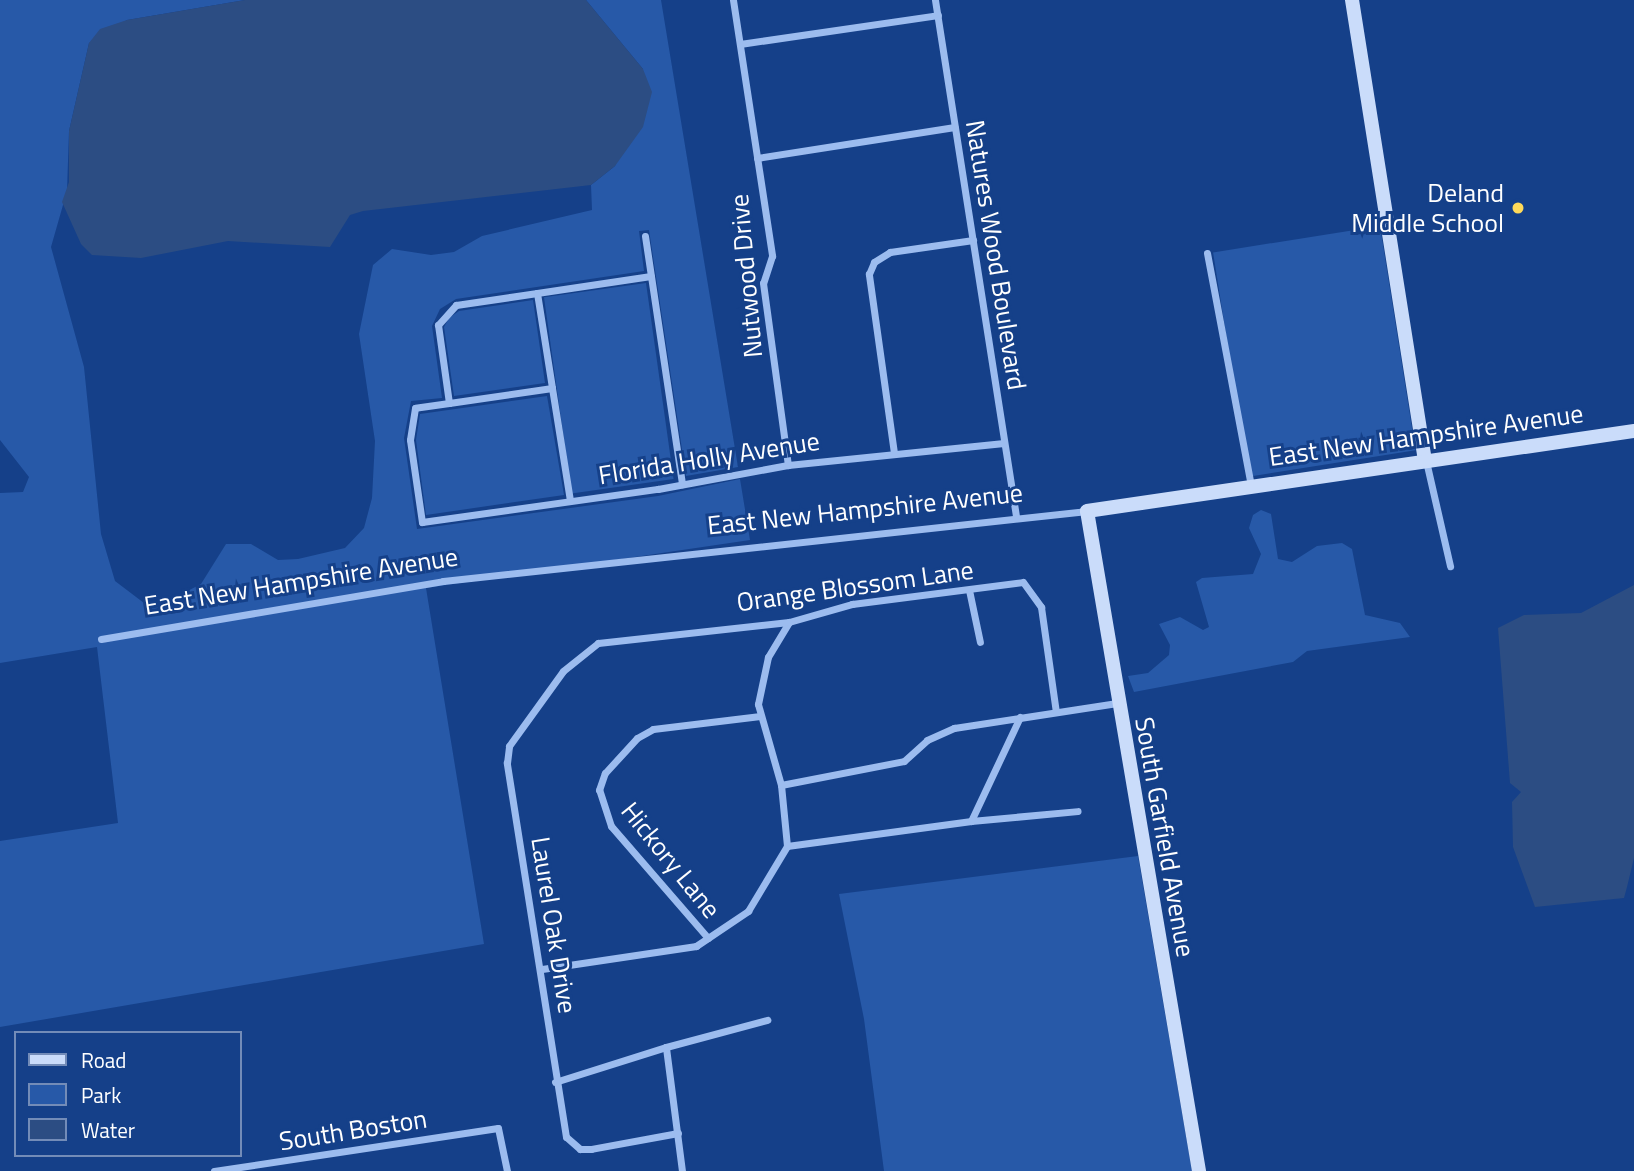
<!DOCTYPE html>
<style>
body{margin:0}
#map{position:relative;width:1634px;height:1171px;overflow:hidden;background:#154089;font-family:"Titillium Web",sans-serif}
div>[style]{position:absolute}
.green>*{inset:0;background:#2759a8;transform-origin:0 0}
.water>*{inset:0;background:#2c4d83}
.street>*{height:7px;margin:-3.5px;padding:0 3.5px;transform-origin:3.5px;border-radius:3.5px;background:#9cbcef}
.secondary>*{height:14px;margin:-7px;padding:0 7px;transform-origin:7px;border-radius:7px;background:#cadcfa}
.dots>*{width:19px;height:19px;translate:-50% -50%;box-sizing:border-box;border:4px solid #154089;border-radius:50%}
span{translate:-50% -50%;white-space:nowrap;text-align:center;line-height:1.15;-webkit-text-stroke:6px #154089;paint-order:stroke}
.poi-label{font-size:26px;color:#fff}
.right{translate:-100% -50%;text-align:right}
.street-label{font-size:26px;color:#fff}
.legend{position:absolute;left:14px;top:1031px;width:228px;height:126px;box-sizing:border-box;background:#154089;border:2px solid #738cb8;margin:0;padding:9px 12px;list-style:none;font-size:21px;color:#fff}
.legend li{display:flex;align-items:center;gap:14px;height:35px}
.legend b{width:35px;border:2px solid #738cb8}
</style>
<div id="map">
<div class="green">
<div style="clip-path:polygon(0 0,245px 0,127px 20px,89px 43px,69px 131px,67px 191px,51px 247px,84px 367px,101px 534px,115px 581px,144px 603px,174px 598px,201px 584px,226px 544px,251px 544px,278px 560px,298px 559px,345px 548px,364px 528px,372px 498px,375px 441px,359px 334px,373px 265px,392px 249px,431px 255px,454px 252px,482px 236px,592px 210px,591px 185px,615px 166px,643px 69px,586px 0,661px 0,738px 467px,686px 476px,649px 230px,639px 231px,644px 271px,456px 299px,440px 309px,432px 326px,442px 398px,411px 401px,404px 438px,417px 529px,658px 496px,740px 479px,750px 540px,426px 588px,484px 944px,0 1027px,0 841px,118px 823px,97px 647px,0 663px,0 493px,23px 492px,29px 477px,0 440px)"></div>
<div style="left:1380px;top:226px;width:227px;height:169px;rotate:81deg"></div>
<div style="left:646px;top:283px;width:198px;height:103px;rotate:82deg"></div>
<div style="clip-path:polygon(533px 300px,545px 383px,454px 396px,444px 327px,449px 318px,459px 311px)"></div>
<div style="clip-path:polygon(547px 396px,564px 495px,426px 515px,416px 440px,420px 414px)"></div>
<div style="clip-path:polygon(1261px 510px,1271px 514px,1278px 559px,1292px 562px,1317px 546px,1342px 543px,1352px 549px,1365px 615px,1400px 623px,1410px 637px,1307px 651px,1293px 662px,1134px 692px,1128px 676px,1148px 673px,1169px 655px,1170px 645px,1159px 624px,1180px 617px,1203px 630px,1209px 627px,1196px 582px,1202px 578px,1253px 574px,1261px 554px,1249px 528px,1253px 515px)"></div>
<div style="clip-path:polygon(1138px 856px,1192px 1171px,884px 1171px,864px 1019px,839px 894px)"></div>
</div>
<div class="water">
<div style="clip-path:polygon(245px 0,586px 0,643px 69px,652px 92px,643px 127px,615px 166px,591px 185px,363px 211px,350px 215px,330px 247px,228px 241px,141px 258px,92px 255px,81px 244px,62px 202px,69px 182px,69px 131px,89px 43px,100px 29px,127px 20px)"></div>
<div style="clip-path:polygon(1634px 585px,1634px 858px,1627px 887px,1624px 898px,1535px 907px,1513px 847px,1512px 802px,1521px 792px,1510px 783px,1498px 628px,1524px 615px,1581px 613px)"></div>
</div>
<div class="street">
<div style="left:733px;top:0;width:259px;rotate:81.3deg"></div>
<div style="left:772px;top:256px;width:28px;rotate:108deg"></div>
<div style="left:763px;top:283px;width:184px;rotate:82.2deg"></div>
<div style="left:935px;top:0;width:522px;rotate:81.08deg"></div>
<div style="left:740px;top:44px;width:200px;rotate:-8.3deg"></div>
<div style="left:757px;top:158px;width:200px;rotate:-8.9deg"></div>
<div style="left:645px;top:236px;width:251px;rotate:81.5deg"></div>
<div style="left:1207px;top:253px;width:236px;rotate:79.3deg"></div>
<div style="left:537px;top:293px;width:96px;rotate:81deg"></div>
<div style="left:552px;top:388px;width:104px;rotate:171.7deg"></div>
<div style="left:449px;top:403px;width:79px;rotate:-98deg"></div>
<div style="left:438px;top:325px;width:27px;rotate:-48deg"></div>
<div style="left:456px;top:305px;width:82px;rotate:-8.4deg"></div>
<div style="left:537px;top:293px;width:115px;rotate:-8.5deg"></div>
<div style="left:552px;top:388px;width:113px;rotate:80.9deg"></div>
<div style="left:449px;top:403px;width:34px;rotate:172deg"></div>
<div style="left:415px;top:408px;width:32px;rotate:99deg"></div>
<div style="left:410px;top:440px;width:83px;rotate:81.7deg"></div>
<div style="left:422px;top:522px;width:238px;rotate:-8deg"></div>
<div style="left:658px;top:489px;width:132px;rotate:-10.5deg"></div>
<div style="left:788px;top:465px;width:217px;rotate:-5.8deg"></div>
<div style="left:894px;top:453px;width:181px;rotate:-98deg"></div>
<div style="left:869px;top:274px;width:13px;rotate:-67deg"></div>
<div style="left:874px;top:262px;width:19px;rotate:-32deg"></div>
<div style="left:890px;top:252px;width:84px;rotate:-8.2deg"></div>
<div style="left:1426px;top:461px;width:108px;rotate:77.1deg"></div>
<div style="left:969px;top:590px;width:53px;rotate:78.1deg"></div>
<div style="left:101px;top:639px;width:347px;rotate:-9.6deg"></div>
<div style="left:443px;top:581px;width:648px;rotate:-6.2deg"></div>
<div style="left:781px;top:785px;width:125px;rotate:-11deg"></div>
<div style="left:904px;top:761px;width:31px;rotate:-42deg"></div>
<div style="left:927px;top:740px;width:30px;rotate:-24deg"></div>
<div style="left:954px;top:728px;width:165px;rotate:-8.7deg"></div>
<div style="left:971px;top:821px;width:107px;rotate:-5.3deg"></div>
<div style="left:787px;top:846px;width:61px;rotate:-95.6deg"></div>
<div style="left:781px;top:785px;width:84px;rotate:-105.9deg"></div>
<div style="left:758px;top:704px;width:48px;rotate:-78deg"></div>
<div style="left:768px;top:657px;width:41px;rotate:-59deg"></div>
<div style="left:708px;top:938px;width:148px;rotate:-130.9deg"></div>
<div style="left:611px;top:826px;width:38px;rotate:-108deg"></div>
<div style="left:599px;top:790px;width:18px;rotate:-71deg"></div>
<div style="left:605px;top:773px;width:47px;rotate:-47.6deg"></div>
<div style="left:637px;top:738px;width:18px;rotate:-29deg"></div>
<div style="left:653px;top:729px;width:108px;rotate:-6.9deg"></div>
<div style="left:542px;top:969px;width:156px;rotate:-8.5deg"></div>
<div style="left:696px;top:946px;width:63px;rotate:-33.9deg"></div>
<div style="left:748px;top:911px;width:76px;rotate:-59deg"></div>
<div style="left:787px;top:846px;width:186px;rotate:-7.7deg"></div>
<div style="left:971px;top:821px;width:115px;rotate:-64.8deg"></div>
<div style="left:555px;top:1082px;width:116px;rotate:-17.5deg"></div>
<div style="left:678px;top:1133px;width:88px;rotate:169.6deg"></div>
<div style="left:591px;top:1149px;width:11px;rotate:180deg"></div>
<div style="left:580px;top:1149px;width:18px;rotate:-139deg"></div>
<div style="left:566px;top:1137px;width:379px;rotate:-99deg"></div>
<div style="left:507px;top:763px;width:17px;rotate:-83deg"></div>
<div style="left:509px;top:746px;width:92px;rotate:-54.2deg"></div>
<div style="left:563px;top:671px;width:45px;rotate:-38.7deg"></div>
<div style="left:598px;top:643px;width:192px;rotate:-6.3deg"></div>
<div style="left:789px;top:622px;width:66px;rotate:-15.9deg"></div>
<div style="left:852px;top:604px;width:172px;rotate:-7.3deg"></div>
<div style="left:1023px;top:582px;width:31px;rotate:54deg"></div>
<div style="left:1041px;top:607px;width:106px;rotate:81.9deg"></div>
<div style="left:214px;top:1171px;width:287px;rotate:-8.6deg"></div>
<div style="left:498px;top:1128px;width:44px;rotate:78.2deg"></div>
<div style="left:682px;top:1171px;width:125px;rotate:-97.4deg"></div>
<div style="left:666px;top:1047px;width:105px;rotate:-15deg"></div>
</div>
<div class="secondary">
<div style="left:1352px;top:0;width:465px;rotate:81deg"></div>
<div style="left:1199px;top:1171px;width:669px;rotate:-99.63deg"></div>
<div style="left:1087px;top:511px;width:553px;rotate:-8.32deg"></div>
</div>
<div class="dots">
<div style="left:1518px;top:208px;background:#ffda5a"></div>
</div>
<div class="poi-label">
<span class="right" style="left:1504px;top:208px">Deland<br>Middle School</span>
</div>
<div class="street-label">
<span style="left:996px;top:255px;rotate:81deg">Natures Wood Boulevard</span>
<span style="left:746px;top:276px;rotate:-95deg">Nutwood Drive</span>
<span style="left:1426px;top:435px;rotate:-8deg">East New Hampshire Avenue</span>
<span style="left:709px;top:458px;rotate:-9deg">Florida Holly Avenue</span>
<span style="left:865px;top:509px;rotate:-6deg">East New Hampshire Avenue</span>
<span style="left:301px;top:581px;rotate:-9deg">East New Hampshire Avenue</span>
<span style="left:855px;top:586px;rotate:-8deg">Orange Blossom Lane</span>
<span style="left:1165px;top:837px;rotate:80deg">South Garfield Avenue</span>
<span style="left:671px;top:860px;rotate:51deg">Hickory Lane</span>
<span style="left:554px;top:925px;rotate:81deg">Laurel Oak Drive</span>
<span style="left:353px;top:1130px;rotate:-9deg">South Boston</span>
</div>
<ul class="legend">
<li><b style="height:9px;background:#cadcfa"></b>Road</li>
<li><b style="height:19px;background:#2759a8"></b>Park</li>
<li><b style="height:19px;background:#2c4d83"></b>Water</li>
</ul>
</div>
